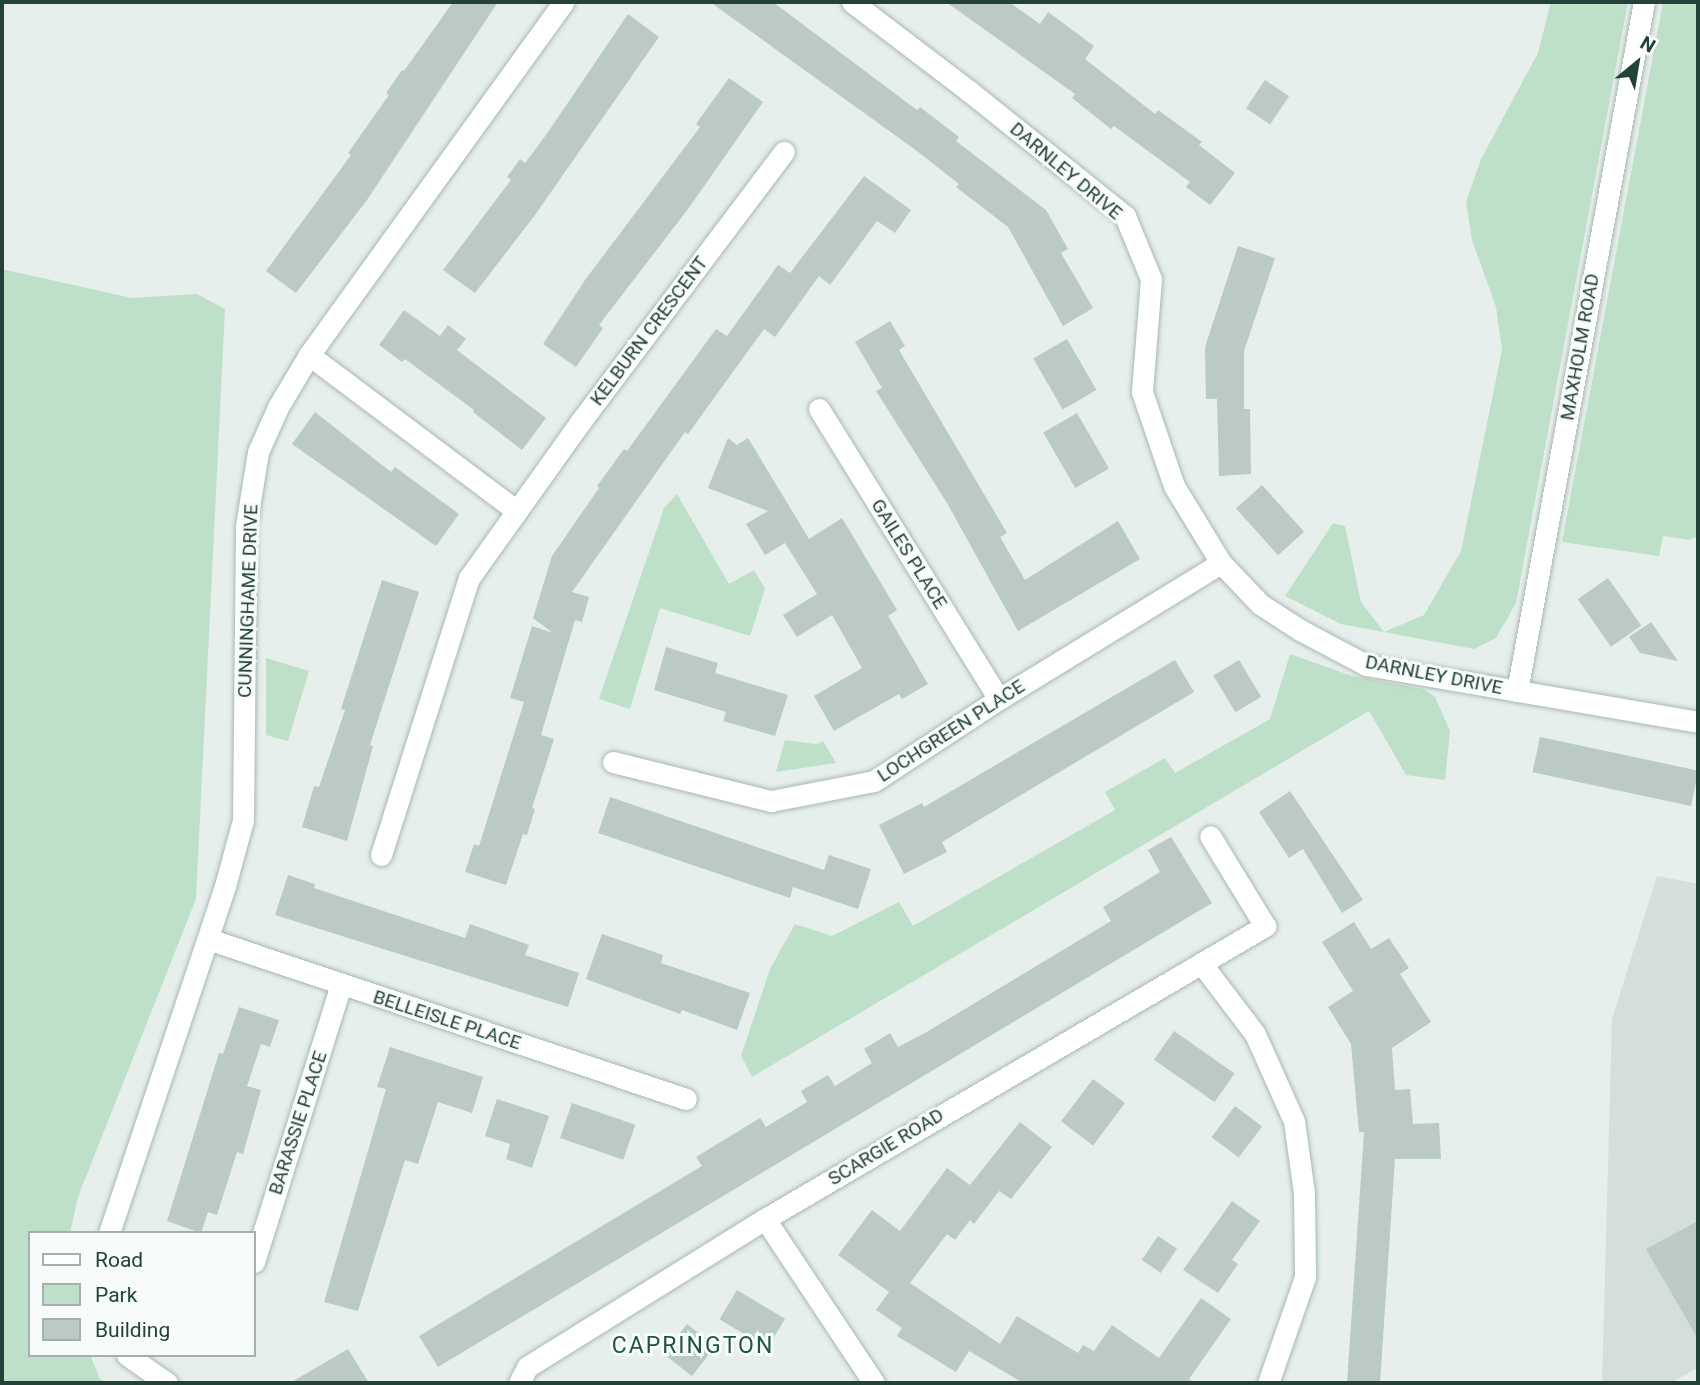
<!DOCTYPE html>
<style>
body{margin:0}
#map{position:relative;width:1700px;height:1385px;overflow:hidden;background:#e6efeb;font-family:Roboto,sans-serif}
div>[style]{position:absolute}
.built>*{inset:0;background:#d4dfda}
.green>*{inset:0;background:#bfe0c8}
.building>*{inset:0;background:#bbcac4;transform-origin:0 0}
.roads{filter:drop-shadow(0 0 2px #a8b8b2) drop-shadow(0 0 2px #a8b8b2)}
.minor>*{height:21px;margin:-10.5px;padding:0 10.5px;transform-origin:10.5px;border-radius:10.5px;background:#fff}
span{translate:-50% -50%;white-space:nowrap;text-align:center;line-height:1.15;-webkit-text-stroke:6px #f7fbf9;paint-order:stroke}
.street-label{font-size:19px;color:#24423a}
.quarter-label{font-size:23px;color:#1f5548;letter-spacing:2px}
.frame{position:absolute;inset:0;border:4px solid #24423a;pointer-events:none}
.legend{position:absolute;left:28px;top:1231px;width:228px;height:126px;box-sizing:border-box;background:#f7fbf9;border:2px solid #a3b1ad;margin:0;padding:9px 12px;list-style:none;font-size:21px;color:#24423a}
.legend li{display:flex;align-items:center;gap:14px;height:35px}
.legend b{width:35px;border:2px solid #a3b1ad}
.north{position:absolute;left:1602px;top:28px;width:70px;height:70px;-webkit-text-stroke:5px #f7fbf9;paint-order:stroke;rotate:30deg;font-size:19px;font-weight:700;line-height:28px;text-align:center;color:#24423a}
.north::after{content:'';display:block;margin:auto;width:24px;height:32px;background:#24423a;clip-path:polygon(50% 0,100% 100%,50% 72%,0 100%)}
</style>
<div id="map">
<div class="built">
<div style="clip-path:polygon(1657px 876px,1698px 884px,1698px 1368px,1670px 1383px,1602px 1383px,1612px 1019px)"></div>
</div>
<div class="green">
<div style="clip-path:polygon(1551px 2px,1628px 2px,1516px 603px,1496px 638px,1474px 649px,1341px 624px,1285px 596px,1333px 523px,1345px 526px,1361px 602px,1384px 632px,1424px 615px,1461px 551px,1502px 350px,1496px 307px,1472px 240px,1466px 202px,1481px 159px,1538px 53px)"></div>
<div style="clip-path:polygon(1663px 2px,1698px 2px,1698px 536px,1690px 540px,1663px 536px,1659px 556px,1562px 542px)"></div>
<div style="clip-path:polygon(2px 269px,132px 298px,197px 294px,225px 309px,196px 899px,78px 1197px,70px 1233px,30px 1233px,30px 1355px,90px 1355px,100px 1379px,107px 1383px,2px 1383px)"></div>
<div style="clip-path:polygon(677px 494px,729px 584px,754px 570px,765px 589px,750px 636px,660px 608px,630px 709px,599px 699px,664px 508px)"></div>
<div style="clip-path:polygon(1290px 654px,1352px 676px,1423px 689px,1435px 697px,1450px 731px,1445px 780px,1406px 775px,1369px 711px,752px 1077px,741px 1056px,770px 969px,795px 924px,832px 936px,899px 902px,913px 926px,1115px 810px,1105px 792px,1165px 758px,1175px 773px,1270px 719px)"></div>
<div style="clip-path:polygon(266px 658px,309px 671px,288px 741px,266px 735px)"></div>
<div style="clip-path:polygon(785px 740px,816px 744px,823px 741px,836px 763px,776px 772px)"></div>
</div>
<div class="building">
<div style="clip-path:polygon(453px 2px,498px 2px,367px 200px,296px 293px,266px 271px,351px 155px,348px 153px,389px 95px,386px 93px,402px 70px,404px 71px)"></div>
<div style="clip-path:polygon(710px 2px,773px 2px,917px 110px,920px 107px,959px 137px,956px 141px,1046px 210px,1068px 249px,1061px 253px,1093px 308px,1063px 326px,1008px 227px,956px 187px,959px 184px,917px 151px)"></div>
<div style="clip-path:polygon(946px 2px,1009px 2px,1040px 24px,1048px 12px,1094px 46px,1085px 59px,1155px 114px,1158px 110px,1202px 142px,1199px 145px,1235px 173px,1210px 205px,1186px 187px,1190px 182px,1114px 126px,1111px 129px,1072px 98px,1075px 94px)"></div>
<div style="clip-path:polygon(628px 14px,659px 37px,535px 215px,475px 293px,443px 270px,511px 180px,507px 177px,520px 159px,525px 163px,546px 135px)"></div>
<div style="clip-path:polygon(729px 78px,763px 102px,688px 209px,599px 325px,603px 328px,576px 367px,543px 344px,585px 280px,700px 127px,696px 124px)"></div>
<div style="left:1265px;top:80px;width:29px;height:34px;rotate:34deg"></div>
<div style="clip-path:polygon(864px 176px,911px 210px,895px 233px,877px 221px,830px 285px,819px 276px,775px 337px,764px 329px,688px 434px,685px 432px,572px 592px,589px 597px,582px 622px,575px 620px,541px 735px,554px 739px,532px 808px,535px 809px,527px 835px,523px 834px,506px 885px,465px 872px,474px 844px,479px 846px,524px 702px,510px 698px,532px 626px,553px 633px,533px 618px,552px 556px,599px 488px,597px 486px,624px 449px,627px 451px,716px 329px,727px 336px,778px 265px,790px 273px)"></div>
<div style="clip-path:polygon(1238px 246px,1275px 258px,1244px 351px,1244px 409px,1250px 409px,1251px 474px,1219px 476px,1217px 399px,1206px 399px,1205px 347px)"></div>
<div style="clip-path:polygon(404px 310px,440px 336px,448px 325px,466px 339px,457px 350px,546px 418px,522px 450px,473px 412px,474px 410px,405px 359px,402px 362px,379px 345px)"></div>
<div style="clip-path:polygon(890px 321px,905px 346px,899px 350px,1007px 533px,1000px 537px,1025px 580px,1118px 521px,1140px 559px,1018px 631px,947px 503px,876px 391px,882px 388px,855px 342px)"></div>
<div style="left:1067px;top:339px;width:59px;height:39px;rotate:60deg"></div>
<div style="clip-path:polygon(315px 412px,391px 472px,395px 467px,459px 514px,436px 546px,292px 444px)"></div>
<div style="left:1077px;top:413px;width:64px;height:39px;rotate:60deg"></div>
<div style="clip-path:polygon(728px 438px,737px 445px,748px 438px,809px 539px,842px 518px,897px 610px,888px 616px,928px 684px,902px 699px,899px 694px,834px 731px,814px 696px,862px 668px,832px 615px,797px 637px,783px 615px,817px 594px,785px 543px,765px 555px,746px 524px,768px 511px,708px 488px)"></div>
<div style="left:1262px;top:485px;width:63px;height:35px;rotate:48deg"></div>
<div style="left:1608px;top:578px;width:58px;height:37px;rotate:55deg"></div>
<div style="clip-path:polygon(382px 580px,419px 592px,370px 745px,373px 746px,347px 841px,302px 827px,314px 786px,319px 787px,345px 710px,341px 709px)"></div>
<div style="clip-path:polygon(1651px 622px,1678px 661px,1640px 653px,1629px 637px)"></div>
<div style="clip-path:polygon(666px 647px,718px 663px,715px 673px,788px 695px,775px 736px,723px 721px,726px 712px,654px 690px)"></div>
<div style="clip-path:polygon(1175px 660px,1194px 692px,942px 842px,947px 852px,904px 874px,879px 825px,922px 803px,924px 807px)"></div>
<div style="left:1239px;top:660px;width:43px;height:30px;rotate:59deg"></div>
<div style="left:1540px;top:737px;width:162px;height:36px;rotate:12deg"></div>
<div style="clip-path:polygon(1290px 791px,1363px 900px,1342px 913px,1303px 849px,1289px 858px,1259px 812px)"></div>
<div style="clip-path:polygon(610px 797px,824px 870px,829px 855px,871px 869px,858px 909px,793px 887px,790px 898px,598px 833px)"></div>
<div style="clip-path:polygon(1171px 837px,1212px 903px,438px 1367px,419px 1336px,702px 1166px,696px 1157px,760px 1118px,766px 1127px,807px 1102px,801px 1091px,828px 1075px,835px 1086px,872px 1063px,864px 1049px,890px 1033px,898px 1047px,925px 1033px,1111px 921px,1103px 907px,1160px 872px,1148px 850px)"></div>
<div style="clip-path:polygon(288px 875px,315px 884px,314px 888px,465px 938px,470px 924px,529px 945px,525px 955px,579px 973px,568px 1007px,275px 915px)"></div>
<div style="clip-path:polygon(1354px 922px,1371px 949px,1389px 938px,1409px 968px,1400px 974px,1431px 1022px,1392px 1048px,1395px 1090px,1410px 1089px,1413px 1124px,1439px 1123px,1441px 1159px,1395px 1159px,1380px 1383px,1347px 1383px,1364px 1132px,1359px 1132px,1351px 1044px,1328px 1007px,1353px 991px,1322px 942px)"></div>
<div style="clip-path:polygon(602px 934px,663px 955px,661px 963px,750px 993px,737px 1030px,682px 1010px,680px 1014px,586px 979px)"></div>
<div style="clip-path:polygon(239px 1007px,279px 1020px,270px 1047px,261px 1044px,247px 1086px,261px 1090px,243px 1154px,237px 1152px,217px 1215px,208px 1212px,201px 1233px,167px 1221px,219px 1053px,223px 1054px)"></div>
<div style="left:1174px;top:1031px;width:74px;height:35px;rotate:35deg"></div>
<div style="clip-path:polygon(390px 1047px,483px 1077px,472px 1113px,438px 1102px,418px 1164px,405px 1160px,358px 1311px,324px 1302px,386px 1089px,377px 1087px)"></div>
<div style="left:1093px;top:1079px;width:40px;height:53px;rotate:37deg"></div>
<div style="clip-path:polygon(497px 1099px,549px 1116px,532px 1168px,506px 1159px,510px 1144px,485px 1136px)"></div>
<div style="left:572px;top:1103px;width:67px;height:37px;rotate:19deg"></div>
<div style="left:1235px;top:1106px;width:34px;height:39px;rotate:37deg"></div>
<div style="clip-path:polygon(1020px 1122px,1052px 1147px,1011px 1199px,999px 1191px,974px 1224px,970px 1220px,955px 1240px,947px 1234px,910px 1283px,1000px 1344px,1017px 1316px,1078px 1353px,1083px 1345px,1094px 1351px,1112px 1325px,1159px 1358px,1201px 1298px,1231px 1319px,1189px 1379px,1196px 1383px,1023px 1383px,969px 1351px,956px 1372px,897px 1336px,902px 1328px,876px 1310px,889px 1292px,838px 1255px,872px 1210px,900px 1231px,947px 1168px,970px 1185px)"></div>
<div style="clip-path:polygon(1232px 1201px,1260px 1221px,1232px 1260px,1238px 1264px,1218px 1293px,1183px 1270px)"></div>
<div style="clip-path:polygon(1698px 1221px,1698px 1339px,1646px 1249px)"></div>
<div style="left:1158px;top:1236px;width:23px;height:29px;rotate:34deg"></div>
<div style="left:737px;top:1290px;width:56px;height:34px;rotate:31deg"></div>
<div style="left:687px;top:1324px;width:36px;height:38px;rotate:38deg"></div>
<div style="clip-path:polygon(348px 1349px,369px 1383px,290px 1383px)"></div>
</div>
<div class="roads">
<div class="minor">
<div style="left:852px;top:2px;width:147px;rotate:37.3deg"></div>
<div style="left:969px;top:91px;width:200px;rotate:38.7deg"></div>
<div style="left:1125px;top:216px;width:68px;rotate:67.6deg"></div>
<div style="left:1151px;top:279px;width:113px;rotate:94.6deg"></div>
<div style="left:1142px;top:392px;width:99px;rotate:71.2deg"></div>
<div style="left:1174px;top:486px;width:90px;rotate:58.6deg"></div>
<div style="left:1221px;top:563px;width:57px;rotate:46.4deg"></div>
<div style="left:1260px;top:604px;width:48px;rotate:33deg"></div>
<div style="left:1300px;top:630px;width:75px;rotate:27.9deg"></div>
<div style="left:1366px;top:665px;width:337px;rotate:9.7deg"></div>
<div style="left:309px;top:355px;width:260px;rotate:36.9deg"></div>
<div style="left:819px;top:409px;width:341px;rotate:58.2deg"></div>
<div style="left:1517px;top:691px;width:701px;rotate:-79.56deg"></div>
<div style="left:613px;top:762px;width:163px;rotate:13.9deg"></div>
<div style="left:771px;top:801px;width:105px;rotate:-11deg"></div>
<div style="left:874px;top:781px;width:149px;rotate:-33.3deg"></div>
<div style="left:999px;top:699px;width:260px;rotate:-31.5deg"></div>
<div style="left:381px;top:855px;width:291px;rotate:-72.4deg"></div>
<div style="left:469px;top:578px;width:193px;rotate:-54.5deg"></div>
<div style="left:581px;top:421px;width:337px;rotate:-53deg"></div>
<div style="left:208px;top:939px;width:504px;rotate:18.51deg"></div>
<div style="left:1201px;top:963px;width:89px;rotate:52.7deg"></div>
<div style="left:1255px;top:1034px;width:95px;rotate:65.9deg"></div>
<div style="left:1294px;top:1121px;width:73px;rotate:82.1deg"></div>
<div style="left:1304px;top:1193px;width:84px;rotate:89.3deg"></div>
<div style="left:1305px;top:1277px;width:112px;rotate:109.2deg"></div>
<div style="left:765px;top:1219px;width:197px;rotate:56.4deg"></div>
<div style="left:109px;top:1233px;width:366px;rotate:-71.5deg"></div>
<div style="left:225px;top:886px;width:68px;rotate:-74.7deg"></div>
<div style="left:243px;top:820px;width:294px;rotate:-89.4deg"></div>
<div style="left:246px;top:526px;width:75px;rotate:-80.8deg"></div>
<div style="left:258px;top:452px;width:49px;rotate:-66deg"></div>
<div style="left:278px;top:407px;width:61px;rotate:-59.2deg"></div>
<div style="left:309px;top:355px;width:435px;rotate:-54.2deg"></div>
<div style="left:254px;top:1262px;width:290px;rotate:-72.6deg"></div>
<div style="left:127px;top:1355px;width:49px;rotate:35deg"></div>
<div style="left:519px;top:1383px;width:18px;rotate:-63deg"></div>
<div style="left:527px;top:1367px;width:280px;rotate:-31.9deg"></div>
<div style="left:765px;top:1219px;width:580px;rotate:-30.37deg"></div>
<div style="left:1265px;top:926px;width:105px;rotate:-121.4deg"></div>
</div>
</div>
<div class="street-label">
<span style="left:1066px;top:171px;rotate:40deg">DARNLEY DRIVE</span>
<span style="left:649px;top:331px;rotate:-53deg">KELBURN CRESCENT</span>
<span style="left:1580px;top:347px;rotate:-80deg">MAXHOLM ROAD</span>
<span style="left:909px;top:554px;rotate:58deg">GAILES PLACE</span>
<span style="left:248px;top:601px;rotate:-88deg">CUNNINGHAME DRIVE</span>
<span style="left:1434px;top:675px;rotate:11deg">DARNLEY DRIVE</span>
<span style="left:951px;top:731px;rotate:-33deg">LOCHGREEN PLACE</span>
<span style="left:447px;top:1020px;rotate:18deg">BELLEISLE PLACE</span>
<span style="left:298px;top:1123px;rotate:-72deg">BARASSIE PLACE</span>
<span style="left:886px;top:1147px;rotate:-31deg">SCARGIE ROAD</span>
</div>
<div class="quarter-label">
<span style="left:693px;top:1346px">CAPRINGTON</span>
</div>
<div class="frame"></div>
<ul class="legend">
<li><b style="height:9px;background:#fff"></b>Road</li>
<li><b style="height:19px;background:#bfe0c8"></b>Park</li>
<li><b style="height:19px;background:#bbcac4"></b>Building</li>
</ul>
<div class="north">N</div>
</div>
